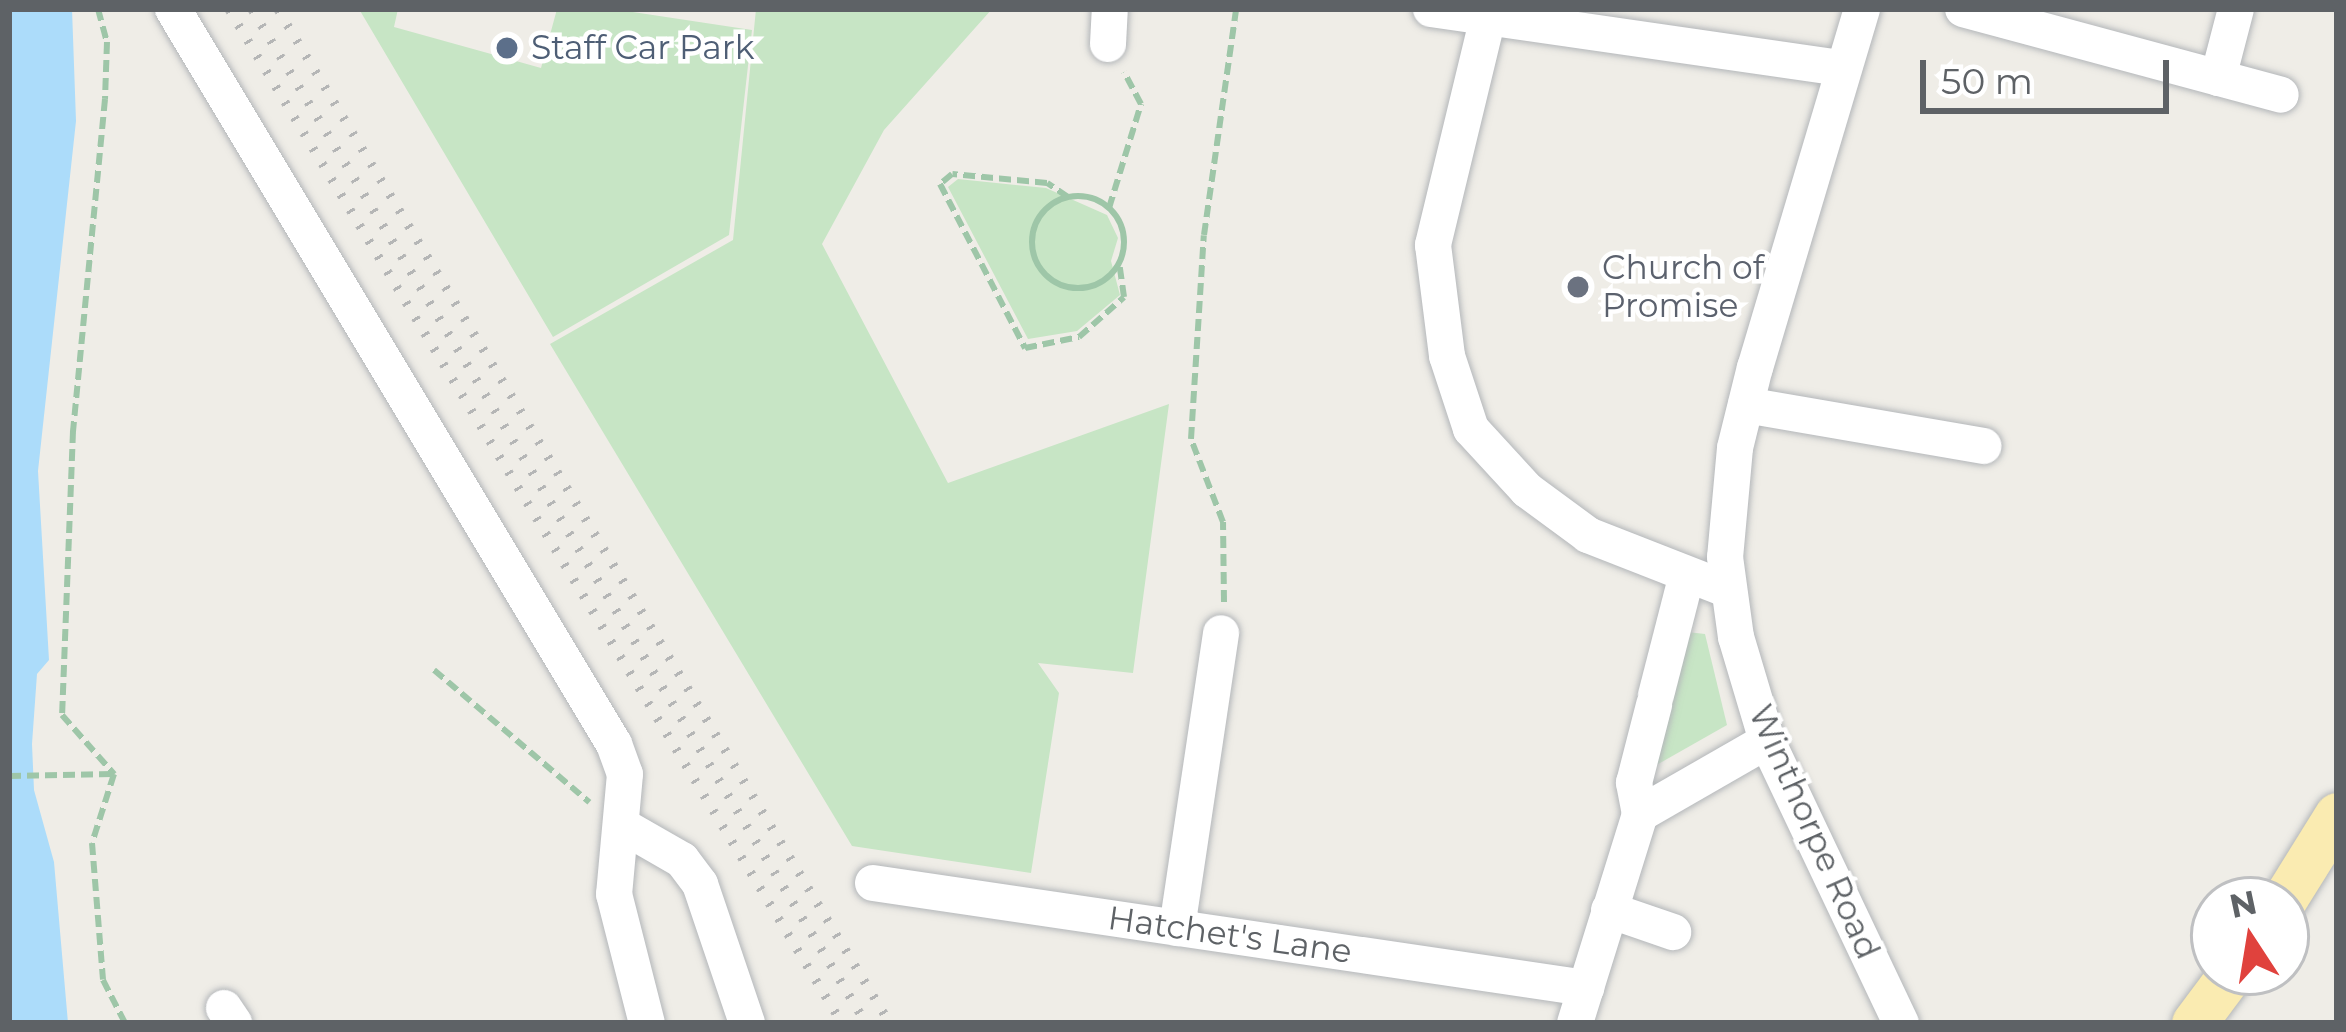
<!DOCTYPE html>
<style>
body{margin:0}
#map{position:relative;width:2346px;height:1032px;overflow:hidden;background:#efede7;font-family:Montserrat,sans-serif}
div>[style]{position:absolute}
.green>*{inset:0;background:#c7e5c5}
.water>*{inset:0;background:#acdcfa}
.path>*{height:6px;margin-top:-3px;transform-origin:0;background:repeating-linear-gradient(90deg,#9ec6a8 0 12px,transparent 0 18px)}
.path>.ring{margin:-3px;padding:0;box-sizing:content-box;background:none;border:6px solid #9ec6a8;border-radius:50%}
.roads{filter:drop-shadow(0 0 3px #b4b7ba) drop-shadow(0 0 3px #b4b7ba)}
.minor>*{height:36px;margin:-18px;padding:0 18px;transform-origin:18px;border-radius:18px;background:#fff}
.major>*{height:45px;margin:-22.5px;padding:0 22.5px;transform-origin:22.5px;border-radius:22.5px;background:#faebb1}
.rail>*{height:9px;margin-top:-4.5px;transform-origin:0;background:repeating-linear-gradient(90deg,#b5b6b6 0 3px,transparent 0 18px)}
.dots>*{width:33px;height:33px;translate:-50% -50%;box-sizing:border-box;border:6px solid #fff;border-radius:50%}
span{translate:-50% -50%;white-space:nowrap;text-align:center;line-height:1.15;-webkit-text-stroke:9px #fff;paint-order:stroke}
.service-label{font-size:33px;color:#4e5e75}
.left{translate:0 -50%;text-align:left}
.worship-label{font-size:33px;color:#5b616d}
.street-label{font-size:33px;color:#5e6266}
.frame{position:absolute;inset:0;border:12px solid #5e6266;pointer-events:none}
.north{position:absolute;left:2190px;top:876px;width:120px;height:120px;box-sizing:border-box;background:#fff;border:3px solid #bfc0c2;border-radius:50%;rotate:348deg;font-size:33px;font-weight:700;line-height:48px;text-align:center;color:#5e6266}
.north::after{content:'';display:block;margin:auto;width:42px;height:54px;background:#e0423d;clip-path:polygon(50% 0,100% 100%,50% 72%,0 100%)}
.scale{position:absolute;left:1920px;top:60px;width:249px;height:54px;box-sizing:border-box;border:6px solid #5e6266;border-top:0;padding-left:15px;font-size:36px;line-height:42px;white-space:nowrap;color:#5e6266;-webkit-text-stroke:9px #fff;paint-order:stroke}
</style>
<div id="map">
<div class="green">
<div style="clip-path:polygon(359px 9px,398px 9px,394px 27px,541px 68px,557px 9px,613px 9px,752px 30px,729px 235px,553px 337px)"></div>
<div style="clip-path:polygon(756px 9px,992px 9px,884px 130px,822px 244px,948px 483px,1169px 404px,1133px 673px,1038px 663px,1059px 693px,1031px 873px,852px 846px,550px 344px,733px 240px)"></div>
<div style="clip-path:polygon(958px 179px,1046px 188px,1107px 215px,1118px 238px,1111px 261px,1120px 295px,1077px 331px,1028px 339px,948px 187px)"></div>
<div style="clip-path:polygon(1687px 632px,1705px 634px,1727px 725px,1653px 767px)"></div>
</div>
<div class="water">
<div style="clip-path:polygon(9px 9px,72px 9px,76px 121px,38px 471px,49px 660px,37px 674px,32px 744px,34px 790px,54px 862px,68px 1023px,9px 1023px)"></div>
</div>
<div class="path">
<div style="left:98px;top:9px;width:34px;rotate:75deg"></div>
<div style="left:107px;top:42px;width:57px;rotate:92deg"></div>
<div style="left:105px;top:99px;width:334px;rotate:95.5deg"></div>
<div style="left:73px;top:431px;width:284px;rotate:92.2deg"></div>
<div style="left:62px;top:715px;width:79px;rotate:48.6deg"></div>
<div class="ring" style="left:1032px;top:196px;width:86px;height:86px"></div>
<div style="left:1068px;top:197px;width:25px;rotate:-146deg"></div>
<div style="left:1047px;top:183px;width:95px;rotate:-174.6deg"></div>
<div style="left:952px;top:174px;width:16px;rotate:140deg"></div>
<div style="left:940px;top:184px;width:185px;rotate:62.6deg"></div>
<div style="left:1025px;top:348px;width:55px;rotate:-11.5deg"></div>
<div style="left:1079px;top:337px;width:60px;rotate:-41.6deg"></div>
<div style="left:1124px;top:297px;width:34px;rotate:-98deg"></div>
<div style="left:1109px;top:208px;width:109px;rotate:-72.9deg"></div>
<div style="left:1141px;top:104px;width:36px;rotate:-118deg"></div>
<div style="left:1224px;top:602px;width:80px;rotate:-90.7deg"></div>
<div style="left:1223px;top:522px;width:89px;rotate:-111.1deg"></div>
<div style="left:1191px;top:439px;width:204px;rotate:-86.4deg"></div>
<div style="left:1204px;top:235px;width:228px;rotate:-81.9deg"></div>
<div style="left:434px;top:670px;width:204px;rotate:40.4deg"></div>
<div style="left:114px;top:774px;width:72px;rotate:107.7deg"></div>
<div style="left:92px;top:843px;width:137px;rotate:85.4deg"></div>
<div style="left:103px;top:980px;width:48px;rotate:62.9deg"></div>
<div style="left:9px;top:776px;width:104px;rotate:-1.1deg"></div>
</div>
<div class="roads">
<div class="minor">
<div style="left:173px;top:9px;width:857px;rotate:59.04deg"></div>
<div style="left:614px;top:744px;width:32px;rotate:70deg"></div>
<div style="left:625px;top:774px;width:121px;rotate:95.2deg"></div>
<div style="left:614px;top:894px;width:133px;rotate:75.7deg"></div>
<div style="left:1431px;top:9px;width:415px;rotate:8.2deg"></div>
<div style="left:1490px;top:9px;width:243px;rotate:103.6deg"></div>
<div style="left:1433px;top:245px;width:112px;rotate:82.8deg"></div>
<div style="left:1447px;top:356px;width:77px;rotate:71.8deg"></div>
<div style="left:1471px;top:429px;width:83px;rotate:47.4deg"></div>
<div style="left:1527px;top:490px;width:76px;rotate:36.4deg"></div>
<div style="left:1588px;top:535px;width:150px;rotate:21.4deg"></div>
<div style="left:1862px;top:9px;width:374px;rotate:106.6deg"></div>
<div style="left:1755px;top:367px;width:83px;rotate:103.9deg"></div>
<div style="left:1735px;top:448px;width:109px;rotate:95.2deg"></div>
<div style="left:1725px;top:557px;width:81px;rotate:82.2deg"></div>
<div style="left:1736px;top:637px;width:109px;rotate:73.4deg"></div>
<div style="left:1767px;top:741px;width:312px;rotate:64.6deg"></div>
<div style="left:1963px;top:9px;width:329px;rotate:15.1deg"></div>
<div style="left:1108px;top:44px;width:35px;rotate:-87deg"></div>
<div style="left:2218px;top:78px;width:71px;rotate:-75.4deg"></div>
<div style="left:1746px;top:405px;width:241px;rotate:9.8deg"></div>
<div style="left:1656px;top:695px;width:121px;rotate:-75.6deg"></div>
<div style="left:1640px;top:814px;width:146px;rotate:-29.9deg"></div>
<div style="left:621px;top:825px;width:70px;rotate:29.8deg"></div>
<div style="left:682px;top:860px;width:30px;rotate:53deg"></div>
<div style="left:700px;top:884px;width:147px;rotate:71.3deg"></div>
<div style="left:873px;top:883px;width:721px;rotate:8.38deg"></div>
<div style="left:1609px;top:910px;width:68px;rotate:19deg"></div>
<div style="left:1177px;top:928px;width:298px;rotate:-81.5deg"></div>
<div style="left:224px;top:1008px;width:18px;rotate:56deg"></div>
<div style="left:1575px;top:1023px;width:219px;rotate:-72.7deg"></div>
<div style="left:1640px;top:814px;width:32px;rotate:-101deg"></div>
<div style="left:1634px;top:783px;width:81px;rotate:-75.6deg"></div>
</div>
<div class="major">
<div style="left:2284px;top:900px;width:100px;rotate:-58.1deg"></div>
<div style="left:2194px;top:1023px;width:64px;rotate:-53.3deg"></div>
</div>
</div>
<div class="rail">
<div style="left:229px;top:9px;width:1185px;rotate:58.85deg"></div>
<div style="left:252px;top:9px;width:1185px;rotate:58.8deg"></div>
<div style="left:278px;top:9px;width:1184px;rotate:58.89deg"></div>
</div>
<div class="dots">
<div style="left:507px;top:48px;background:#5c6f8a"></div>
<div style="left:1578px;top:287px;background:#6b7280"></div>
</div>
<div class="service-label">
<span class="left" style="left:531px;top:48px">Staff Car Park</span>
</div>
<div class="worship-label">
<span class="left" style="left:1602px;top:287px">Church of<br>Promise</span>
</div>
<div class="street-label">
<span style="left:1814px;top:832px;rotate:66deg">Winthorpe Road</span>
<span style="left:1230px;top:935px;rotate:8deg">Hatchet's Lane</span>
</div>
<div class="frame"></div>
<div class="north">N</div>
<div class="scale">50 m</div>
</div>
